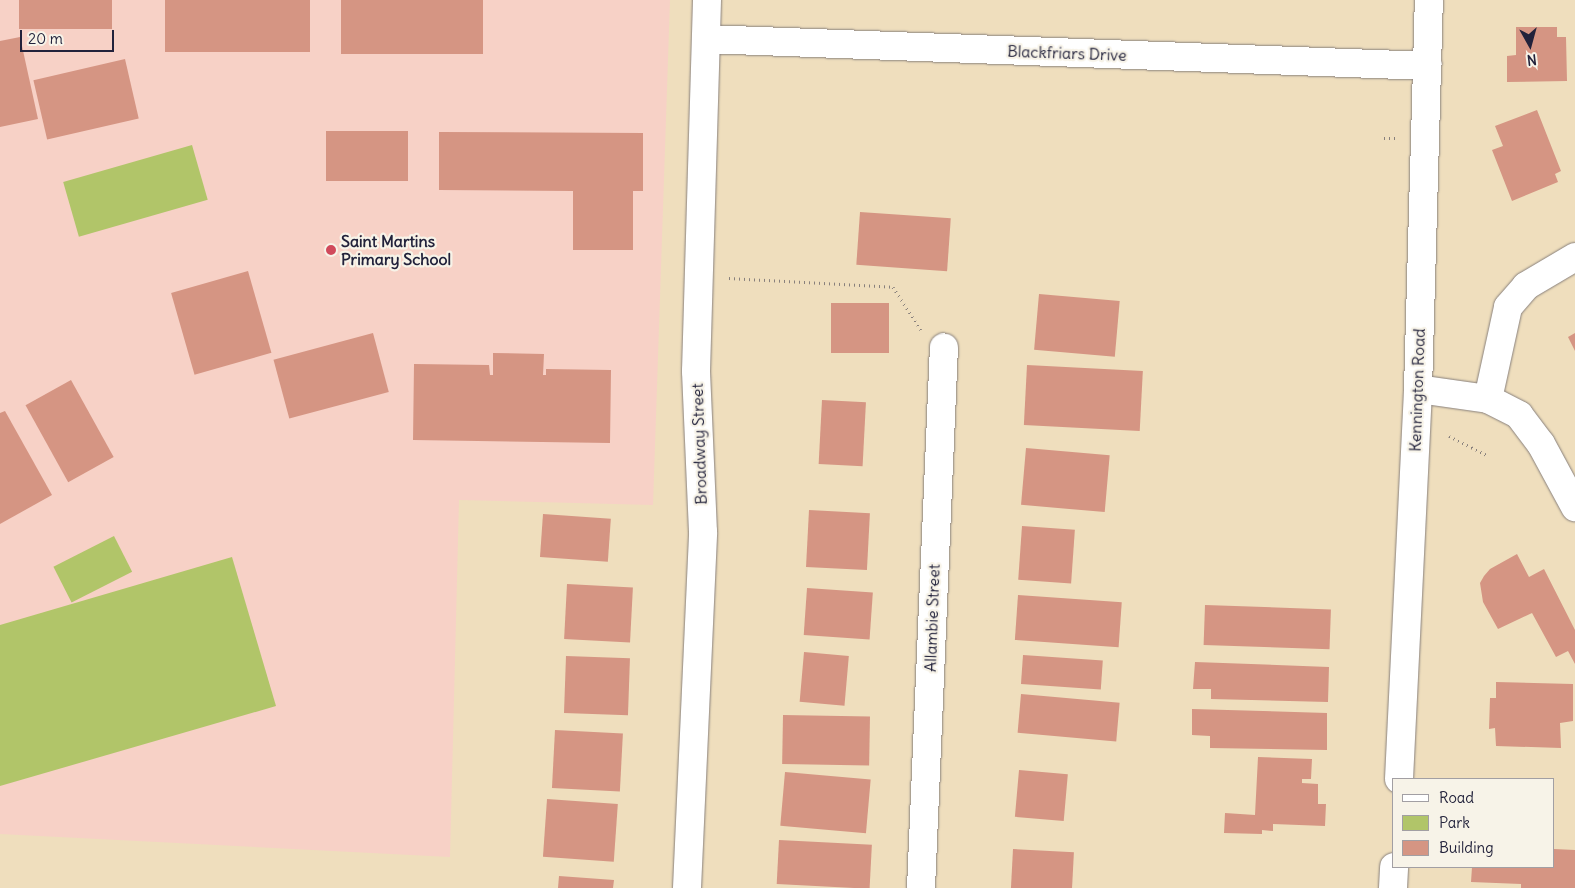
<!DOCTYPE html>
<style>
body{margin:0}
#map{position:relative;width:1575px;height:888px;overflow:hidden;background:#efdebd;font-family:Delius,sans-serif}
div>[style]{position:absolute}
.built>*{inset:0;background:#f7d1c6}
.green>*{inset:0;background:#b1c569;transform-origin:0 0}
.building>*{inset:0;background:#d59583;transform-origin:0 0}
.path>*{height:3px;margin-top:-1.5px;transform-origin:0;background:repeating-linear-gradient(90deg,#88807c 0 1px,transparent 0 5px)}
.roads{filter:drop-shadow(0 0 1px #88807c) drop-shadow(0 0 1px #88807c)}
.minor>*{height:28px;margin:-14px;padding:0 14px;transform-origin:14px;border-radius:14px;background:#fff}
.dots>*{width:14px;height:14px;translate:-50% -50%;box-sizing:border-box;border:2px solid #f7f3e8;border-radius:50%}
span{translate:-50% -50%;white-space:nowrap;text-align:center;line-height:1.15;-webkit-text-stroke:4.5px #f7f3e8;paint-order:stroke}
.street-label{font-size:16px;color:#22223b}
.poi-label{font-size:16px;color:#22223b;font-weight:700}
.left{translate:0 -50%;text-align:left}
.legend{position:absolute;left:1392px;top:778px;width:162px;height:90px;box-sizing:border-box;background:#f7f3e8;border:1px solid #a29fa3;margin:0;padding:6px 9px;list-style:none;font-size:15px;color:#22223b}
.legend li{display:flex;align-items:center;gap:10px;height:25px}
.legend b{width:25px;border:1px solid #a29fa3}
.north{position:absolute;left:1505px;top:20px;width:50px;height:50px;-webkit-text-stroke:4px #f7f3e8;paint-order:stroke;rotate:173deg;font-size:14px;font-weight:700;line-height:20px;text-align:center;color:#22223b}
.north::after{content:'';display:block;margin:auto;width:18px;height:22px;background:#22223b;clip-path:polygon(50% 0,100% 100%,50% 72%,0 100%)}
.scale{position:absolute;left:20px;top:30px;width:94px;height:22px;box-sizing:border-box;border:2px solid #22223b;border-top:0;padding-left:6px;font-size:15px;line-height:18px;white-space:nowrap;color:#22223b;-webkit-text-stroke:4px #f7f3e8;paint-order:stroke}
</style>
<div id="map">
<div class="built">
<div style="clip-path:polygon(0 0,670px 0,653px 505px,459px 500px,450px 857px,0 834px)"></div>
</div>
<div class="green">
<div style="left:192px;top:145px;width:57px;height:134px;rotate:74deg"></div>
<div style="left:114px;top:536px;width:40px;height:68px;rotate:63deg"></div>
<div style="clip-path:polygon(232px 557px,276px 706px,0 786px,0 625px)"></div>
</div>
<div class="building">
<div style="left:19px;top:0;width:93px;height:29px"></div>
<div style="left:165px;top:0;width:145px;height:52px"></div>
<div style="left:341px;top:0;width:142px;height:54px"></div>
<div style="clip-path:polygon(1516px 27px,1557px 27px,1557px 37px,1566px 37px,1567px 81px,1507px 82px,1507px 56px,1516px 55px)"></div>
<div style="clip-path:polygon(20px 37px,38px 119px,0 127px,0 41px)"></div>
<div style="left:125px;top:59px;width:61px;height:94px;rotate:77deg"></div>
<div style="clip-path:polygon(1537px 110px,1561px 171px,1555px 174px,1558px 182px,1512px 201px,1492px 150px,1503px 146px,1495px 126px)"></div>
<div style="left:326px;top:131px;width:82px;height:50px"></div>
<div style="clip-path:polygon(439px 132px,643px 133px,643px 191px,633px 191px,633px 250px,573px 250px,573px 191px,439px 190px)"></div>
<div style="left:860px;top:212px;width:91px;height:53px;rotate:4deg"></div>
<div style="left:248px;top:271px;width:85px;height:80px;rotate:74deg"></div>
<div style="left:1039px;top:294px;width:81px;height:56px;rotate:5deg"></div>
<div style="left:831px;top:303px;width:58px;height:50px"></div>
<div style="left:373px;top:333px;width:61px;height:103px;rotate:75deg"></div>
<div style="clip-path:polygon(1575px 333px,1575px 351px,1568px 337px)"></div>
<div style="clip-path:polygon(493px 353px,544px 354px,543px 375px,546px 375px,546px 369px,611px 370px,610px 443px,413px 440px,414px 364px,489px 365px,490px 375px,493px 375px)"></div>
<div style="left:1027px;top:365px;width:116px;height:60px;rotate:3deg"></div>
<div style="left:71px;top:380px;width:88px;height:52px;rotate:61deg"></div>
<div style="left:822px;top:400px;width:44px;height:64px;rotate:3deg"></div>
<div style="clip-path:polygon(5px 411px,52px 495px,0 524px,0 413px)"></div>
<div style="left:1026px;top:448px;width:84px;height:57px;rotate:5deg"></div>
<div style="left:809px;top:510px;width:61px;height:57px;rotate:3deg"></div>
<div style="left:543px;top:514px;width:68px;height:43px;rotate:4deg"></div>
<div style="left:1022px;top:526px;width:53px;height:54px;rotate:4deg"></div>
<div style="clip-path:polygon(1517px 554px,1529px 577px,1544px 569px,1575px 630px,1575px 664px,1568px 651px,1556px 657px,1532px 613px,1498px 629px,1483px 602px,1480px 583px,1484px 576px,1490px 569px)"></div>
<div style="left:567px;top:584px;width:66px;height:55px;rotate:3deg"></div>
<div style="left:807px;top:588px;width:66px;height:47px;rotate:4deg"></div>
<div style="left:1018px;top:595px;width:104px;height:45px;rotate:4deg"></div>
<div style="left:1205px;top:605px;width:126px;height:40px;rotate:2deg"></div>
<div style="left:804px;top:652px;width:45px;height:50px;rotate:5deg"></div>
<div style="left:1023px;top:655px;width:80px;height:29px;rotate:4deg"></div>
<div style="left:566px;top:656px;width:64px;height:57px;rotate:2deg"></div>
<div style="clip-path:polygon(1195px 662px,1329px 667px,1328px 702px,1211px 699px,1211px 689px,1193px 689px)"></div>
<div style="clip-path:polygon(1496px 682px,1573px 684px,1573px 721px,1560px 723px,1561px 748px,1496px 746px,1495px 728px,1489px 729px,1490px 698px,1496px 698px)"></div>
<div style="left:1021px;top:694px;width:99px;height:39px;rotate:5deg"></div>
<div style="clip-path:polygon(1192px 709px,1327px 713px,1327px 750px,1210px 748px,1210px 736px,1192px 735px)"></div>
<div style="left:783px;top:715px;width:87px;height:49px;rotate:1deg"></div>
<div style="left:555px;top:730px;width:68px;height:58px;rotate:3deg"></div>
<div style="clip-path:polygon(1258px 757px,1312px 759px,1311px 779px,1302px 779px,1302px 783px,1318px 784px,1318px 804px,1326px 804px,1325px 826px,1273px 824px,1273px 831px,1262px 830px,1262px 834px,1224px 833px,1225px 813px,1255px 815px)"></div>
<div style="left:1019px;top:770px;width:49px;height:47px;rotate:5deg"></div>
<div style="left:785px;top:772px;width:86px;height:54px;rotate:5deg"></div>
<div style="left:547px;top:799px;width:71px;height:58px;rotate:4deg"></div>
<div style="left:779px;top:840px;width:93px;height:44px;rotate:3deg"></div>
<div style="left:1013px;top:849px;width:61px;height:39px;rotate:3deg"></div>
<div style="clip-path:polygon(1554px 849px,1575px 850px,1575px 888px,1521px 888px,1521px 884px,1471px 882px,1472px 867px,1554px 867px)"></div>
<div style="clip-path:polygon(559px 876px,614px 880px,613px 888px,558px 888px)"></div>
</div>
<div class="path">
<div style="left:1384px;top:138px;width:11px"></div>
<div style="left:729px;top:278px;width:164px;rotate:3.1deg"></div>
<div style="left:893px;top:287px;width:51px;rotate:56.9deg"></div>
<div style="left:1449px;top:436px;width:42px;rotate:26.6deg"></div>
</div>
<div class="roads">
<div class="minor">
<div style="left:706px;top:39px;width:722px;rotate:2.14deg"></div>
<div style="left:1418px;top:389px;width:71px;rotate:8.1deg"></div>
<div style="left:1488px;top:399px;width:35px;rotate:27deg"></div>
<div style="left:1519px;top:415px;width:36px;rotate:53deg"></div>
<div style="left:1541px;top:444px;width:72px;rotate:61.6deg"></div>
<div style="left:1488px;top:399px;width:94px;rotate:-77.7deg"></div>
<div style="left:1508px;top:307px;width:28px;rotate:-49deg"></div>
<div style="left:1526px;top:286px;width:57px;rotate:-30.6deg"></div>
<div style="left:1399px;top:779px;width:390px;rotate:-87.2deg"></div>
<div style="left:1418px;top:389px;width:389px;rotate:-88.4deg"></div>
<div style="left:687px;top:888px;width:356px;rotate:-87.4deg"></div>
<div style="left:703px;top:532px;width:161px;rotate:-92.5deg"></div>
<div style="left:696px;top:371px;width:371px;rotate:-88.3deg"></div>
<div style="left:921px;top:888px;width:541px;rotate:-87.57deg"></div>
<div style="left:1393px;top:888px;width:21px;rotate:-87deg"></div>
</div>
</div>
<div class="dots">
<div style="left:331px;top:250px;background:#d1495b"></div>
</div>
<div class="street-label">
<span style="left:1067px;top:53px;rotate:2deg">Blackfriars Drive</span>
<span style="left:1417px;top:390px;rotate:-88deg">Kennington Road</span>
<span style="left:699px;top:444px;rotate:-92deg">Broadway Street</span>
<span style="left:932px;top:618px;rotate:-88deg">Allambie Street</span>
</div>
<div class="poi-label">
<span class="left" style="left:341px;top:250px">Saint Martins<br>Primary School</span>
</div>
<ul class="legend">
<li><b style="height:6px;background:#fff"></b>Road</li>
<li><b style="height:14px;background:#b1c569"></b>Park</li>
<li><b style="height:14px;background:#d59583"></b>Building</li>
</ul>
<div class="north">N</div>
<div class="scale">20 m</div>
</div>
